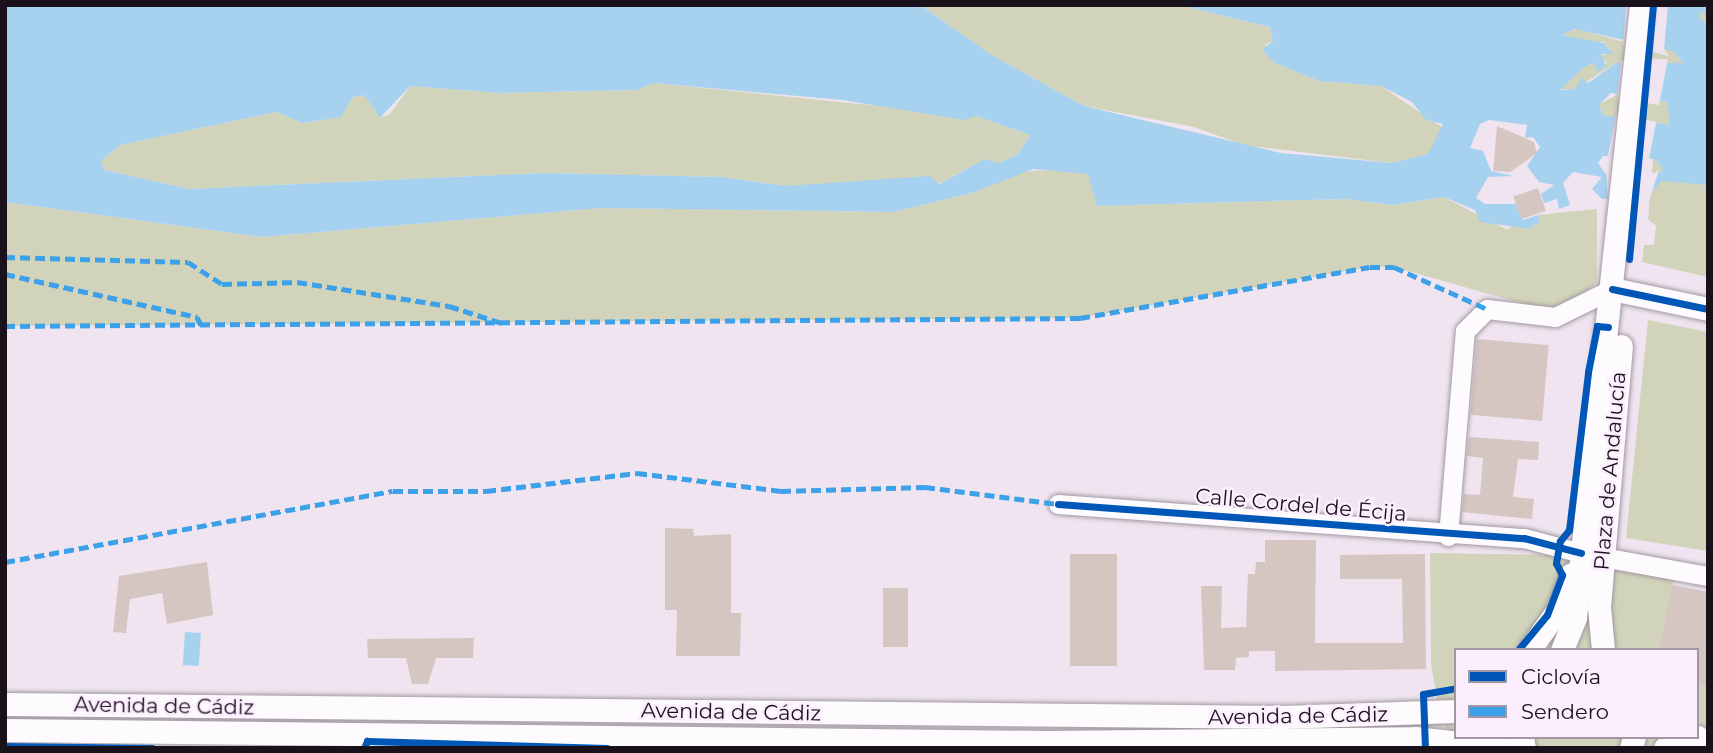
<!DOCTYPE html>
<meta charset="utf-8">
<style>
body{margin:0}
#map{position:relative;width:1713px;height:753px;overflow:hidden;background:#efe4ef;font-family:Montserrat,sans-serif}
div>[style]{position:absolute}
.green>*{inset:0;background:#d1d4ba}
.water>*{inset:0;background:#a6d2f0;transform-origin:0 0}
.pier>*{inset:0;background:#efe4ef;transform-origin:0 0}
.building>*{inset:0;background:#d5c6c1;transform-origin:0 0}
.roads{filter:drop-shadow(0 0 2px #a199a1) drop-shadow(0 0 2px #a199a1)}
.minor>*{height:19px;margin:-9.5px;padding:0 9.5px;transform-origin:9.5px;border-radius:9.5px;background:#fdfbfd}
.major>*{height:23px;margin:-11.5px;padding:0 11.5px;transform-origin:11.5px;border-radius:11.5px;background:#fdfbfd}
.quiet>*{height:5px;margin-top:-2.5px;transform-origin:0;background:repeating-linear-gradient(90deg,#3da1ea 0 10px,transparent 0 15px)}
.cycleway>*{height:7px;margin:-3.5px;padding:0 3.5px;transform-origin:3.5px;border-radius:3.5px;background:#0057b8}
span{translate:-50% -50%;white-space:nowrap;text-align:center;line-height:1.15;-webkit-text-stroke:5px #fdeeff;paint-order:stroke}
.street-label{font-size:21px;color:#19121a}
.frame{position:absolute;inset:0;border:7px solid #19121a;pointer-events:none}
.legend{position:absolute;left:1454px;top:648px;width:245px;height:91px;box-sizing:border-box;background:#fdeeff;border:2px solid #a296a3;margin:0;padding:9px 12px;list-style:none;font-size:21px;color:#19121a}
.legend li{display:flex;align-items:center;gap:14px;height:35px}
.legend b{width:35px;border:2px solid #a296a3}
</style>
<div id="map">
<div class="green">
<div style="clip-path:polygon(920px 5px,1179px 5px,1270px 27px,1273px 41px,1265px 45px,1275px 63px,1319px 81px,1381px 86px,1446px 130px,1428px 154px,1391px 163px,1244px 145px,1194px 127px,1084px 106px,990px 54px)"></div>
<div style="clip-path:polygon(1666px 5px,1708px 5px,1708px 277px,1642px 262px,1644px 245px,1654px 245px,1656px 226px,1648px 219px,1656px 125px,1603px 115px,1598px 105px,1615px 96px,1637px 67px,1616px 63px,1575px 89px,1558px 89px,1584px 67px,1596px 63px,1600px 68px,1607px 63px,1599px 56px,1612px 52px,1604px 42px,1572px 41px,1562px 33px,1578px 29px,1628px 43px)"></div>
<div style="clip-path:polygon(654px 83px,976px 116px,1030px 135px,1018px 154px,999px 163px,985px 159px,938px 184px,786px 186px,722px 177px,545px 173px,189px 189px,104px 170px,101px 161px,120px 145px,276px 112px,303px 123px,340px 117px,353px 97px,364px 95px,380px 118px,390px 114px,410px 86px,500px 93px,636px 90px)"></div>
<div style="clip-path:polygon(1064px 170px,1089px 174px,1097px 206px,1345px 199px,1394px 205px,1444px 197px,1507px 230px,1515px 224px,1529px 229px,1540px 221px,1538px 215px,1597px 209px,1597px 282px,1563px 315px,1394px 267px,1370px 267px,1080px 318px,5px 326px,5px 202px,262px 237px,601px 208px,893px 212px,972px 193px,1023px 171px)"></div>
<div style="clip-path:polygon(1648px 320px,1708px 332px,1708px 551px,1626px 538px)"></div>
<div style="clip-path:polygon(1430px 553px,1554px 555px,1675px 573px,1659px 650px,1456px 650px,1456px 737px,1697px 737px,1697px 683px,1708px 685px,1708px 748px,1454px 748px,1445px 725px,1427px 726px,1438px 705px,1431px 664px)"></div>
</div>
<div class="water">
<div style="clip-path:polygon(evenodd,5px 5px,920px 5px,990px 54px,1084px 106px,1281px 153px,1391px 163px,1428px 154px,1443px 124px,1426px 120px,1412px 102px,1381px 86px,1319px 81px,1275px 63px,1262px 50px,1273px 41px,1270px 27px,1179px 5px,1703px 6px,1708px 11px,1708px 24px,1703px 11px,1698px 16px,1708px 26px,1708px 185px,1662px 181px,1650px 194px,1602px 199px,1592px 189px,1602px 177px,1573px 172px,1563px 183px,1570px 205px,1559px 209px,1557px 199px,1544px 203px,1541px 194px,1554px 185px,1539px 182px,1527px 166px,1540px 147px,1533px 137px,1525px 138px,1527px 125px,1489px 120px,1480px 124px,1470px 148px,1483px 151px,1491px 171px,1513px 176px,1488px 177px,1476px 198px,1485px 204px,1516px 204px,1523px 220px,1538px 215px,1540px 221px,1529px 229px,1480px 222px,1475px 210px,1444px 197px,1394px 205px,1345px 199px,1097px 206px,1088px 174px,1033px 169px,972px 193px,893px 212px,601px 208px,262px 237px,5px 202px,5px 5px,1575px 29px,1673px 51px,1684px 63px,1616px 63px,1588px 83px,1582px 78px,1575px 89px,1560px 90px,1584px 67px,1595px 63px,1597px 72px,1606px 66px,1601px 54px,1613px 54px,1604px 43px,1562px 35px,1575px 29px,5px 5px,654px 83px,842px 100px,965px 120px,976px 116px,1030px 135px,1018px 154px,999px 163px,985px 159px,939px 184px,930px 176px,786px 186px,722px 177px,545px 173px,189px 189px,104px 170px,101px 161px,120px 145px,276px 112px,303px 123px,341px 117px,353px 97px,364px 95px,380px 118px,410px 86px,500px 93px,636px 90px,654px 83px,5px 5px,1611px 93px,1668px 102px,1669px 125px,1603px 115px,1599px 105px,1611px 93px,5px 5px,1603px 156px,1655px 159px,1663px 169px,1654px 177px,1605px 173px,1598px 163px,1603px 156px)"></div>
<div style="left:185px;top:632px;width:16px;height:33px;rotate:4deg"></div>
</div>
<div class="pier">
<div style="clip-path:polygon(1626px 5px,1668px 5px,1664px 49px,1669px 56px,1623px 45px)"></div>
<div style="clip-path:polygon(1668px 59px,1659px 105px,1617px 99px,1621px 60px)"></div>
<div style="left:1616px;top:114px;width:41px;height:45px;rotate:11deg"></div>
<div style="clip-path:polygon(1606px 169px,1654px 173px,1659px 170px,1650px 198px,1608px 202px)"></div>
</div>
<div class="building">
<div style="clip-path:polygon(1497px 126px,1534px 142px,1537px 153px,1510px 172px,1493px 171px)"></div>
<div style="left:1538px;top:188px;width:24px;height:26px;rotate:71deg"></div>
<div style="left:1477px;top:339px;width:72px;height:76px;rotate:5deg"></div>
<div style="clip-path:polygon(1469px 437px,1539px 442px,1538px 460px,1518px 459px,1513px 497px,1534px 499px,1532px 519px,1462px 512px,1464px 494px,1480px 495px,1483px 458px,1467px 456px)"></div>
<div style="clip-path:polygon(665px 528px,693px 529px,694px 536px,731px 534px,731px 613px,741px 613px,740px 656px,676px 656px,677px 610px,665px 610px)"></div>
<div style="clip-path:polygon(1265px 540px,1316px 540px,1315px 643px,1403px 643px,1402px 579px,1340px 579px,1340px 555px,1425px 554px,1426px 669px,1275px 671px,1275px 651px,1249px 651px,1249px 657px,1236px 658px,1235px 670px,1204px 670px,1201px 586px,1222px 586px,1221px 628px,1246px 627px,1248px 574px,1255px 574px,1256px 562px,1265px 562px)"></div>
<div style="left:1070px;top:554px;width:47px;height:112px"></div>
<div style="clip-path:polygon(207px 562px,213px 615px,167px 624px,162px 593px,130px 599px,126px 633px,113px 632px,119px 576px)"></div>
<div style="clip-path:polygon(1672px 585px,1708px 592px,1708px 685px,1697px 683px,1697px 650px,1659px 650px)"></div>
<div style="left:883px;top:588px;width:25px;height:59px"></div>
<div style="clip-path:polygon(474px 638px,473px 658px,436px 658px,428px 684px,412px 684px,406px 658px,368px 658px,367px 639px)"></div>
</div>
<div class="roads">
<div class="minor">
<div style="left:1058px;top:504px;width:467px;rotate:4.2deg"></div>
<div style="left:1524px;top:538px;width:59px;rotate:14.7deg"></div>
<div style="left:1448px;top:536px;width:206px;rotate:-85.3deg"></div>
<div style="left:1465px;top:331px;width:31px;rotate:-45deg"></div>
<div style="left:1487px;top:309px;width:68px;rotate:6.7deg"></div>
<div style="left:1555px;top:317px;width:64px;rotate:-26.2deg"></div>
<div style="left:1603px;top:557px;width:107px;rotate:10.3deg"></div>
</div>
<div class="major">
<div style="left:1612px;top:289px;width:98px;rotate:11.8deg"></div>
<div style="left:1529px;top:650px;width:48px;rotate:-54.3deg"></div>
<div style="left:1557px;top:611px;width:39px;rotate:-69deg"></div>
<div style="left:1562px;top:650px;width:35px;rotate:-68deg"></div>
<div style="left:1575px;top:617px;width:616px;rotate:-83.84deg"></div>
<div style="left:1603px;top:650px;width:43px;rotate:-95.3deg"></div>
<div style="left:1599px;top:607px;width:262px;rotate:-85.2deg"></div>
<div style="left:5px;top:704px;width:1277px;rotate:0.58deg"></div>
<div style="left:1282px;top:717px;width:174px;rotate:-2deg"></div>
<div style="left:5px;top:730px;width:1042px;rotate:0.66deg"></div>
<div style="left:1047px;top:742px;width:368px;rotate:-0.6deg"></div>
<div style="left:1415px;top:738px;width:90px;rotate:6.4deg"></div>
<div style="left:1522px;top:737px;width:11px;rotate:80deg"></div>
<div style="left:1631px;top:748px;width:11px;rotate:-75deg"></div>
<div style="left:1665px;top:748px;width:34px;rotate:-19deg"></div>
</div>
</div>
<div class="quiet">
<div style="left:5px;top:257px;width:183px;rotate:1.6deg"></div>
<div style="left:188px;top:262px;width:40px;rotate:32.9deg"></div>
<div style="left:222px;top:284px;width:75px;rotate:-1.5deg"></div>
<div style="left:297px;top:282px;width:154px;rotate:9deg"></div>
<div style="left:449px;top:306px;width:59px;rotate:17.8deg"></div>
<div style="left:5px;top:274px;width:197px;rotate:12.6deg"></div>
<div style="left:197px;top:317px;width:9px;rotate:63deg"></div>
<div style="left:5px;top:326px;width:1075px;rotate:-0.43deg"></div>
<div style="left:1080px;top:318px;width:294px;rotate:-10deg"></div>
<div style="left:1370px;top:267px;width:24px"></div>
<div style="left:1394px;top:267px;width:102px;rotate:24.3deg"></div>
<div style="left:5px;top:562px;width:394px;rotate:-10.4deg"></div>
<div style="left:393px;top:491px;width:93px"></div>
<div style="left:486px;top:491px;width:152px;rotate:-6.8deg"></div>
<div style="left:637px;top:473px;width:145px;rotate:7.1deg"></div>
<div style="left:781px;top:491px;width:144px;rotate:-1.6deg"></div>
<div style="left:925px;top:487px;width:134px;rotate:7.3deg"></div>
</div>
<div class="cycleway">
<div style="left:1629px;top:259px;width:255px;rotate:-84.6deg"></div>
<div style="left:1612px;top:289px;width:98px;rotate:11.8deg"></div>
<div style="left:1058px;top:504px;width:467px;rotate:4.2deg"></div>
<div style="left:1524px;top:538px;width:59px;rotate:14.7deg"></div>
<div style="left:1518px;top:650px;width:45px;rotate:-50.4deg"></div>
<div style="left:1547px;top:615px;width:43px;rotate:-69.4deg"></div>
<div style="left:1562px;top:575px;width:13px;rotate:-117deg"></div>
<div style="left:1556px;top:563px;width:22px;rotate:-80deg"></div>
<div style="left:1560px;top:541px;width:14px;rotate:-51deg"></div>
<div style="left:1569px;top:530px;width:159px;rotate:-83.1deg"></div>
<div style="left:1588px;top:372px;width:47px;rotate:-78.9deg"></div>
<div style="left:1597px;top:326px;width:11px;rotate:5deg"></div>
<div style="left:5px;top:746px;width:147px;rotate:0.8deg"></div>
<div style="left:364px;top:748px;width:8px;rotate:-67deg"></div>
<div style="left:367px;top:741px;width:240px;rotate:1.7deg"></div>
<div style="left:1425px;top:748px;width:54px;rotate:-92.1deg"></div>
<div style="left:1423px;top:694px;width:34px;rotate:-10deg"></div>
</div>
<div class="street-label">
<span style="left:1610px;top:471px;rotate:-85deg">Plaza de Andalucía</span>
<span style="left:1301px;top:505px;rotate:5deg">Calle Cordel de Écija</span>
<span style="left:164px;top:706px;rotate:1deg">Avenida de Cádiz</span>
<span style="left:731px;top:712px;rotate:1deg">Avenida de Cádiz</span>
<span style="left:1298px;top:716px;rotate:-1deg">Avenida de Cádiz</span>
</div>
<div class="frame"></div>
<ul class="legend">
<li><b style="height:9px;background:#0057b8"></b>Ciclovía</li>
<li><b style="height:9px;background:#3da1ea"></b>Sendero</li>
</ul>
</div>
